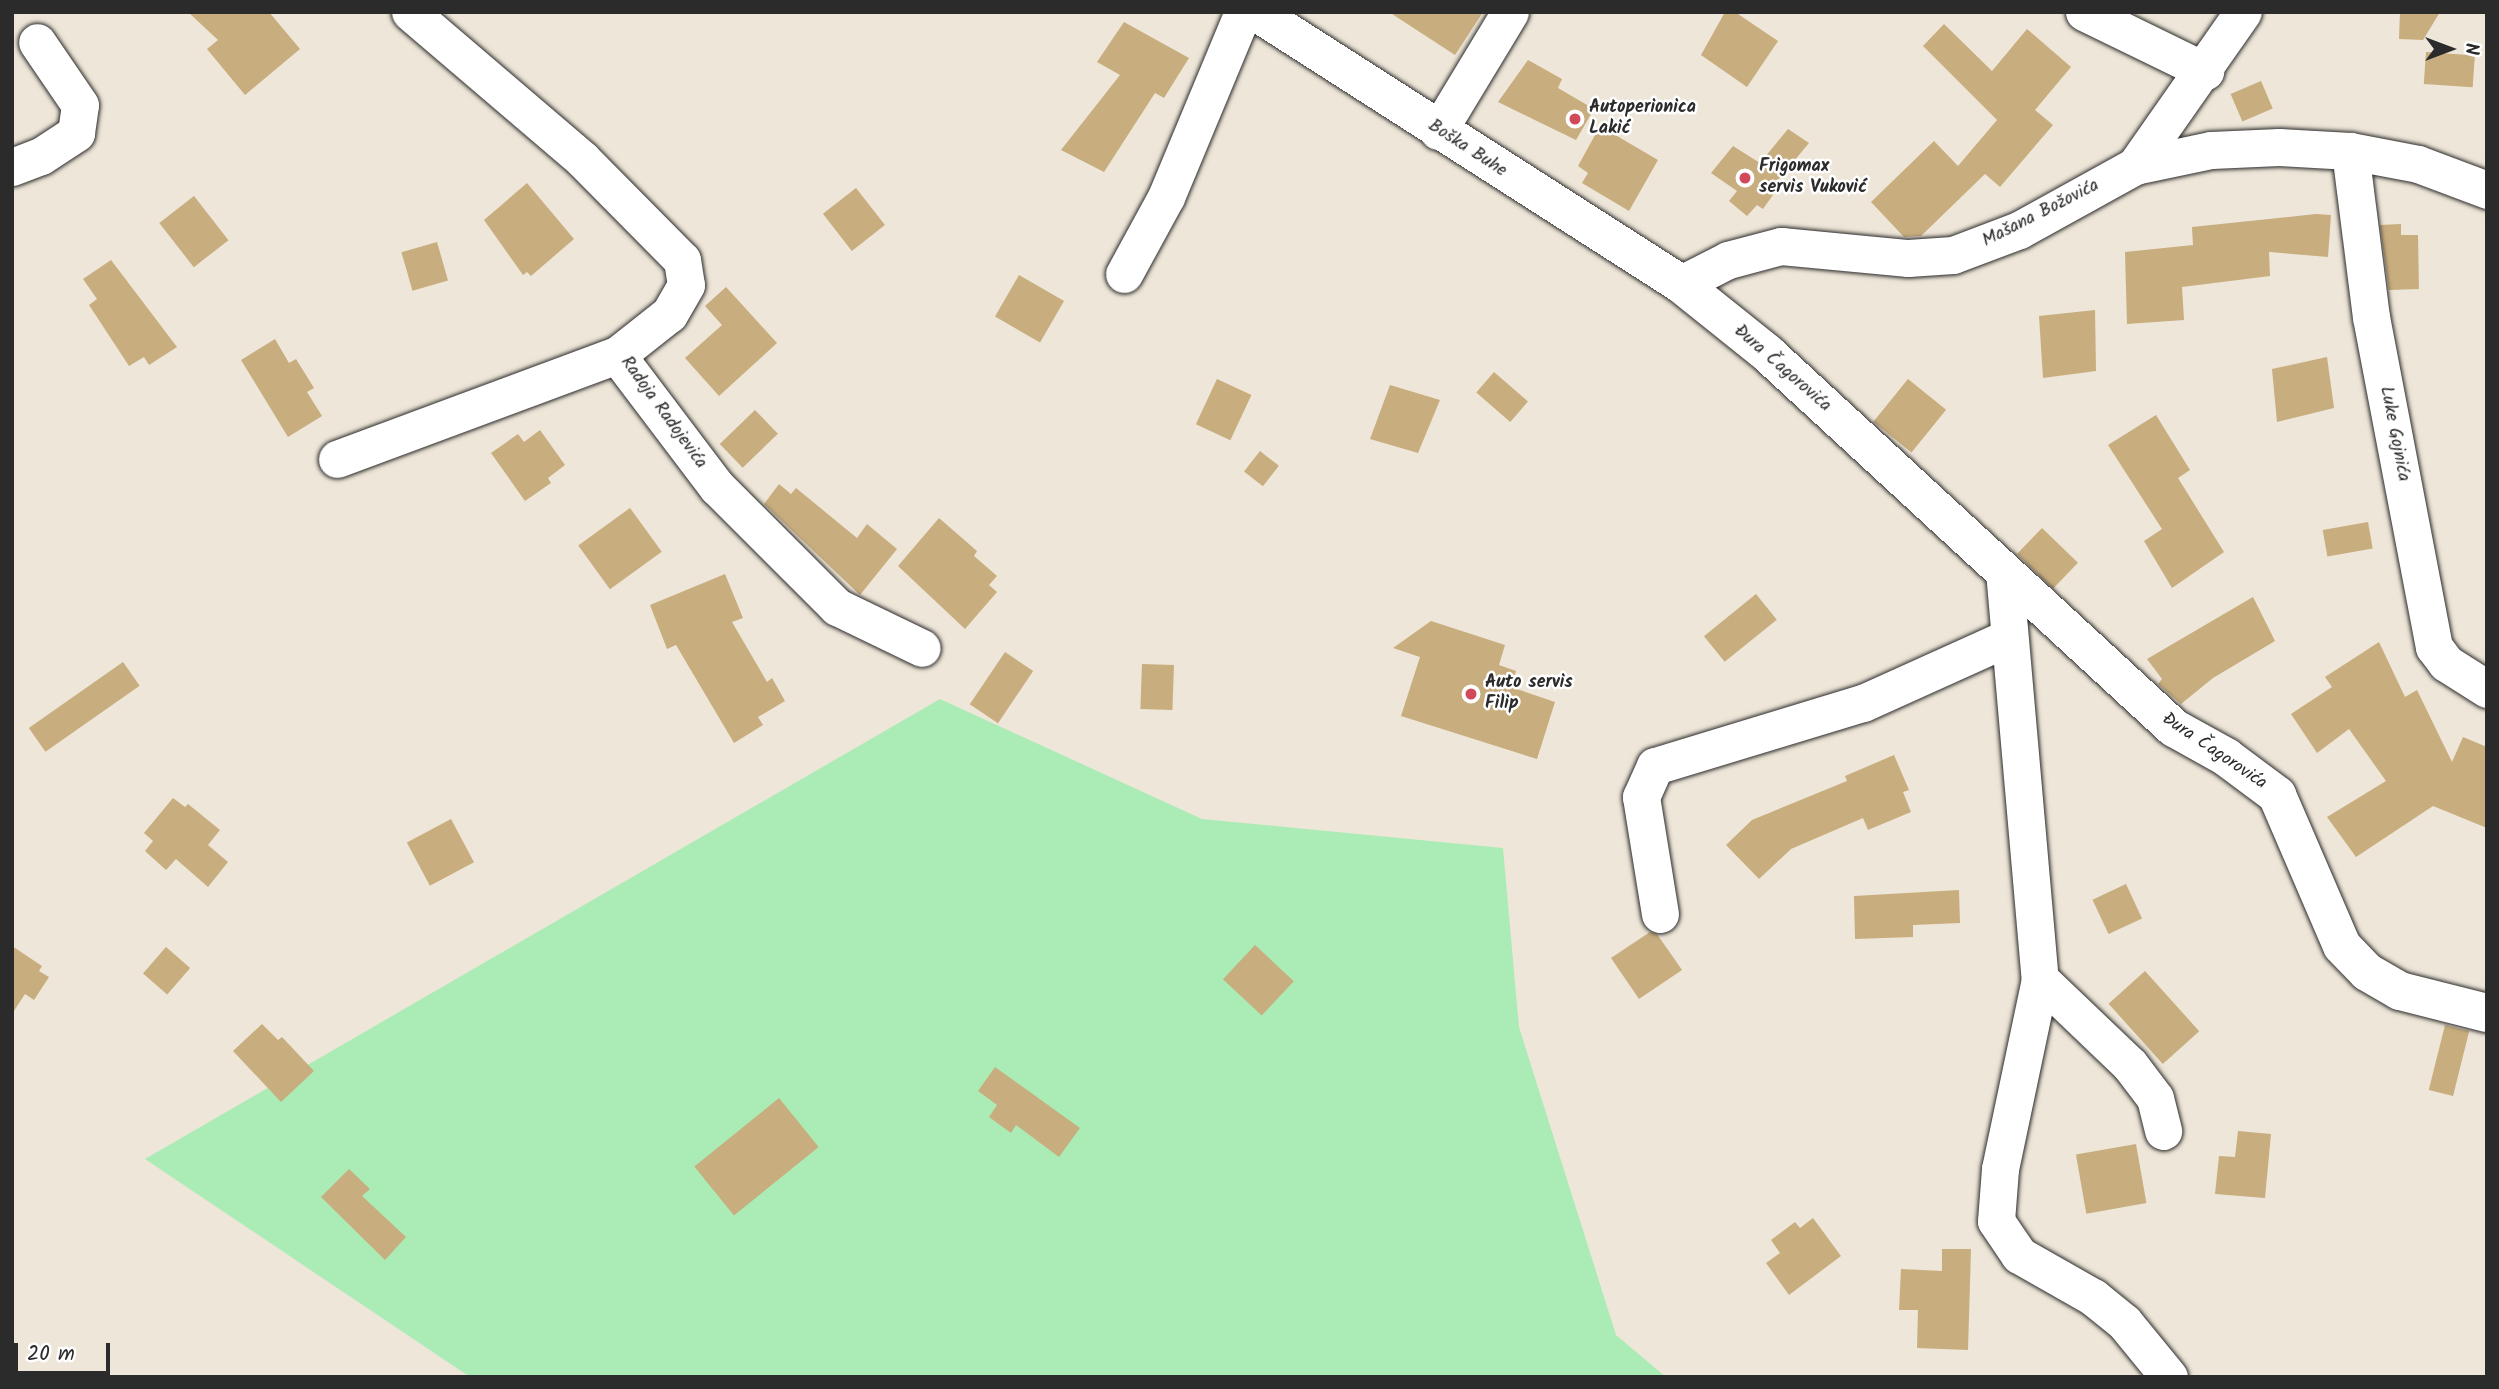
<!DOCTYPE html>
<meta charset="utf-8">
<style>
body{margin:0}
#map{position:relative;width:2499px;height:1389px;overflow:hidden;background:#eee6d8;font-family:Kalam,sans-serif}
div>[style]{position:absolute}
.green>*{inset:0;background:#abecb6}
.building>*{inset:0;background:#c8ad7e;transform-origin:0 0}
.roads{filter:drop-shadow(0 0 2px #2b2b2b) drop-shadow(0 0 2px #2b2b2b)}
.street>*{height:37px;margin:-18.5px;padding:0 18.5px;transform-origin:18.5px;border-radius:18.5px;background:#fff}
.secondary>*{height:38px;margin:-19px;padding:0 19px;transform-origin:19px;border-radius:19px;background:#fff}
.dots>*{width:19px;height:19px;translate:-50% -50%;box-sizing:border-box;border:4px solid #fff;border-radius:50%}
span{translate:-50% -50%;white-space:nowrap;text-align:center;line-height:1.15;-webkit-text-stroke:5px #fff;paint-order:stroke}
.poi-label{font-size:18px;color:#2b2b2b;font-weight:700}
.left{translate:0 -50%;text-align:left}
.street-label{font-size:18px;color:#2b2b2b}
.frame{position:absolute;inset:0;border:14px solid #2b2b2b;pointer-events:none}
.north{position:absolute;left:2415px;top:14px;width:70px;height:70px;-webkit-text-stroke:5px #fff;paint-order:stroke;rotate:90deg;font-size:19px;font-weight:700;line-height:28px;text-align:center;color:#2b2b2b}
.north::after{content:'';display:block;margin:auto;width:24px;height:32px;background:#2b2b2b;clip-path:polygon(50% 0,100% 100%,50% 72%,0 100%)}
.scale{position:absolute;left:14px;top:1343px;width:96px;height:32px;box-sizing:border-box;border:4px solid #2b2b2b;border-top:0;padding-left:9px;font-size:21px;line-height:24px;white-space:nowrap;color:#2b2b2b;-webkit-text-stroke:5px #fff;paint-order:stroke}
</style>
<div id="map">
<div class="green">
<div style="clip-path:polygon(940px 699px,1202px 819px,1503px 848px,1519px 1027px,1616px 1335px,1666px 1377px,470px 1377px,145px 1159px)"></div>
</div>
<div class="building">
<div style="clip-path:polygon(188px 12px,269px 12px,300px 49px,245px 95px,207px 49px,218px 40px)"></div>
<div style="clip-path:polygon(1389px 12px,1483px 12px,1455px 55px)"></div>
<div style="clip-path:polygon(1725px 12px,1735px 12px,1778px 41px,1747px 87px,1701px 55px)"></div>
<div style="clip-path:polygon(2400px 12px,2440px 12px,2423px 40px,2399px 39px)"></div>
<div style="clip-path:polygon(1124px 22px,1189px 58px,1164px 98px,1155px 93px,1104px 172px,1061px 150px,1120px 75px,1097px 62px)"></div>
<div style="clip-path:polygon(1944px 24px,1992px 71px,2027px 29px,2071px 67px,2035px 110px,2053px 125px,2000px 187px,1985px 174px,1921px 236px,1904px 237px,1871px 202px,1934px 141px,1958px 166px,1997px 120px,1923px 46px)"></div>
<div style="left:2426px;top:52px;width:49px;height:32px;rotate:4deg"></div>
<div style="clip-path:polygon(1528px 60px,1562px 79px,1558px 88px,1594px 109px,1576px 140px,1498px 102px)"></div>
<div style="left:2261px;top:81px;width:30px;height:33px;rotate:67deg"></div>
<div style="clip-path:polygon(1600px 126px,1658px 160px,1629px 211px,1582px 183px,1588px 173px,1578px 166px)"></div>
<div style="clip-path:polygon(1788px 129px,1809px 143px,1778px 180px,1780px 185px,1763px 209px,1757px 205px,1747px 216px,1729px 201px,1737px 191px,1711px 173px,1733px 146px,1760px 163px)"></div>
<div style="clip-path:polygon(527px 183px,574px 239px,531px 276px,527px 272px,523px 275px,484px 220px)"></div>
<div style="left:856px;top:188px;width:47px;height:42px;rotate:52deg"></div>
<div style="left:194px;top:196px;width:56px;height:44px;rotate:52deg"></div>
<div style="clip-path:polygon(2316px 214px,2331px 215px,2328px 257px,2269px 252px,2270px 276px,2182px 287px,2184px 320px,2127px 324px,2125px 252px,2193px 245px,2192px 227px)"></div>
<div style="clip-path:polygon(2401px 224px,2401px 235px,2418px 235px,2419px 289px,2389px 290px,2380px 225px)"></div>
<div style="left:437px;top:242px;width:40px;height:37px;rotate:74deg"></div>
<div style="clip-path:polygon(111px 260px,177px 347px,149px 365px,144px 357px,129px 366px,89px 305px,97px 299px,83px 279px)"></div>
<div style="left:1019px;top:275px;width:52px;height:48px;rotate:30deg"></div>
<div style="clip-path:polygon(726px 287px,777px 343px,719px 396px,685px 358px,722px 325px,705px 306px)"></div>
<div style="clip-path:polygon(2095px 310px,2096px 371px,2043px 378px,2039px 316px)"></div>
<div style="clip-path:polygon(275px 339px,289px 363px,296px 359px,314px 388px,307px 392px,322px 416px,288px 437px,241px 360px)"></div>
<div style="clip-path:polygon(2327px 357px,2334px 408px,2277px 422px,2272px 369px)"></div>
<div style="left:1494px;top:372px;width:45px;height:27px;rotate:41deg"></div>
<div style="left:1217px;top:379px;width:38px;height:50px;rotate:25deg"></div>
<div style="left:1908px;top:379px;width:49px;height:55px;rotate:39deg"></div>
<div style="clip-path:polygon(1390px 385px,1440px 400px,1418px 453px,1370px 439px)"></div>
<div style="left:755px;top:410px;width:33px;height:49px;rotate:46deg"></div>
<div style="clip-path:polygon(2156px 415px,2190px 470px,2178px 478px,2224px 552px,2172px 588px,2144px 541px,2162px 529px,2108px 445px)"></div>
<div style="clip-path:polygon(540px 430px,565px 465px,548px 478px,551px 483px,525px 501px,491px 453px,518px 434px,524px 442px)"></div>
<div style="left:1260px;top:451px;width:24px;height:26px;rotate:38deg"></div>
<div style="clip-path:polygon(779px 484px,791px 494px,796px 488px,857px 538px,867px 524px,897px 549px,860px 595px,764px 504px)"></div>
<div style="left:630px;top:508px;width:54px;height:64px;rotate:54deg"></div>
<div style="clip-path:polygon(939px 518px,977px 551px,974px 556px,997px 576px,989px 585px,997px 592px,965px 629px,898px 566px)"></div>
<div style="left:2368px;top:522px;width:27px;height:46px;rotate:80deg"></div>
<div style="left:2042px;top:528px;width:50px;height:36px;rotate:44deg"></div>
<div style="clip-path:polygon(725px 574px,743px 618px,732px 622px,767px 682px,772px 678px,785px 701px,758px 717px,763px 725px,734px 743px,676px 645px,667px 649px,650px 605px)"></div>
<div style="left:1756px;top:594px;width:33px;height:67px;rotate:51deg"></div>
<div style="clip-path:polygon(2253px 597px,2275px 641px,2213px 678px,2181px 704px,2158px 684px,2162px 679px,2147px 659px)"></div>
<div style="clip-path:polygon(1431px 621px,1505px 645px,1499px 665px,1516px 671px,1511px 687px,1555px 702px,1537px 759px,1401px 716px,1420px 657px,1393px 648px)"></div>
<div style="clip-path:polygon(2379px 642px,2405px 697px,2417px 690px,2452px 762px,2463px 737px,2487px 747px,2487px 828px,2433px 806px,2356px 857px,2327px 817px,2386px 781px,2349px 729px,2317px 753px,2291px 714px,2332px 687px,2325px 677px)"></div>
<div style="left:1005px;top:652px;width:34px;height:63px;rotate:34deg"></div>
<div style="left:123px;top:662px;width:29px;height:115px;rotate:55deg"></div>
<div style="left:1142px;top:664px;width:32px;height:45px;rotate:2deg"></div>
<div style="clip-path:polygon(1894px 755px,1909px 790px,1903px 792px,1911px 812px,1868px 830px,1863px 818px,1791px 849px,1759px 879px,1726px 845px,1752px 820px,1847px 781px,1845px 776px)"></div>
<div style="clip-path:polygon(173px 798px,185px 807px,188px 804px,220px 830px,208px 845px,228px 862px,208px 887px,176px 859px,166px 870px,145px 851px,153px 841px,144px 833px)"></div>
<div style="left:451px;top:819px;width:49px;height:50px;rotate:62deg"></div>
<div style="left:2126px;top:884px;width:38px;height:37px;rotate:65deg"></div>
<div style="clip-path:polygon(1959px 890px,1960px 923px,1913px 925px,1913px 937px,1855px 939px,1854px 896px)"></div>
<div style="clip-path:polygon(1650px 932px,1657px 934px,1682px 970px,1639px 999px,1611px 958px)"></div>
<div style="left:1255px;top:945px;width:53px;height:47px;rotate:43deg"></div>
<div style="clip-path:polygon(12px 946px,42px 966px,39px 971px,49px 977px,34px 1000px,25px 994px,12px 1014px)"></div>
<div style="left:166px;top:947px;width:32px;height:35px;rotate:41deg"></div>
<div style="left:2145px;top:971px;width:81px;height:49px;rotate:48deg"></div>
<div style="clip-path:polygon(262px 1024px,278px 1040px,282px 1037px,314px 1071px,281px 1102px,233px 1051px)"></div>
<div style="left:2445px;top:1025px;width:25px;height:67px;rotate:14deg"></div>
<div style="clip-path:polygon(995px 1067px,1080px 1128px,1059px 1157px,1016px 1125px,1011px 1133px,989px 1117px,997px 1105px,978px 1091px)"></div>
<div style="left:779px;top:1098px;width:63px;height:109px;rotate:51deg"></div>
<div style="clip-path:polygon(2238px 1131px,2271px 1134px,2265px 1198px,2215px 1194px,2219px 1156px,2235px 1157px)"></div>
<div style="left:2136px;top:1144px;width:60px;height:61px;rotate:80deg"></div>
<div style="clip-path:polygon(349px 1169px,370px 1189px,362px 1196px,406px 1237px,385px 1260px,321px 1197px)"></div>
<div style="clip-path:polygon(1813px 1218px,1841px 1256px,1789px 1295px,1766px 1263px,1780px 1253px,1771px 1240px,1795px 1222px,1800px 1228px)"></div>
<div style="clip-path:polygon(1942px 1249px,1971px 1249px,1968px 1350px,1917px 1348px,1918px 1310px,1899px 1310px,1901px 1269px,1942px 1271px)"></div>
</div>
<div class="roads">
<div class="street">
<div style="left:410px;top:12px;width:226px;rotate:40.5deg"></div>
<div style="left:582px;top:159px;width:142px;rotate:45.3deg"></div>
<div style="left:682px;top:260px;width:25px;rotate:81deg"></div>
<div style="left:686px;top:285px;width:34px;rotate:120deg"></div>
<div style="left:669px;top:314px;width:66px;rotate:141.7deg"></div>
<div style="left:617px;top:355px;width:166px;rotate:52.9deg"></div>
<div style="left:717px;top:487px;width:170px;rotate:45deg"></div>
<div style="left:837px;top:607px;width:94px;rotate:25.8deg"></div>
<div style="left:2084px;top:12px;width:135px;rotate:26deg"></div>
<div style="left:1438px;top:131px;width:139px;rotate:-58.8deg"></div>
<div style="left:2350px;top:151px;width:167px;rotate:82.8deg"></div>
<div style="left:2371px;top:317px;width:336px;rotate:79.2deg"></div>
<div style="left:2434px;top:647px;width:20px;rotate:53deg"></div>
<div style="left:2446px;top:663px;width:49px;rotate:32.4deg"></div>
<div style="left:2135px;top:166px;width:78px;rotate:-11.9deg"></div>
<div style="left:2211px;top:150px;width:68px;rotate:-2.5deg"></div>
<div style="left:2279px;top:147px;width:71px;rotate:3.2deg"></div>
<div style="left:2350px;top:151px;width:69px;rotate:10.8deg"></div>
<div style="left:2418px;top:164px;width:74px;rotate:20.6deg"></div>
<div style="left:12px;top:167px;width:31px;rotate:-21deg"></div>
<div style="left:41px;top:156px;width:42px;rotate:-33.3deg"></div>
<div style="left:76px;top:133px;width:28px;rotate:-82deg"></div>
<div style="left:80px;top:105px;width:76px;rotate:-124.3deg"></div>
<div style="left:1124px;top:274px;width:88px;rotate:-61.4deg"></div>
<div style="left:1166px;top:197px;width:200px;rotate:-67.4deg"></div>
<div style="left:1681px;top:284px;width:53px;rotate:-27.1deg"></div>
<div style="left:1728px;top:260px;width:55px;rotate:-14.8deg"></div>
<div style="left:1781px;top:246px;width:128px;rotate:5.4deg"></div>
<div style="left:1908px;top:258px;width:45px;rotate:-3.8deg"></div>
<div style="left:1953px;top:255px;width:71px;rotate:-20.7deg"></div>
<div style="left:2019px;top:230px;width:132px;rotate:-28.9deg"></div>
<div style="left:2135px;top:166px;width:188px;rotate:-55deg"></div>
<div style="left:337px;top:459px;width:299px;rotate:-20.4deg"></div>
<div style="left:2004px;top:571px;width:410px;rotate:85deg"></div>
<div style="left:2040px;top:979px;width:194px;rotate:101.9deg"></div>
<div style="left:2000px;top:1169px;width:52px;rotate:94.4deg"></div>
<div style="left:1996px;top:1221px;width:41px;rotate:55.9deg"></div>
<div style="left:2019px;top:1255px;width:85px;rotate:29.6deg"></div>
<div style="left:2093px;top:1297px;width:40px;rotate:39deg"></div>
<div style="left:2124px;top:1322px;width:71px;rotate:50.7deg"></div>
<div style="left:1660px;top:914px;width:119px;rotate:-99.2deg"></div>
<div style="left:1641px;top:797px;width:34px;rotate:-66deg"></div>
<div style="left:1655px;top:766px;width:217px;rotate:-16.9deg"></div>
<div style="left:1863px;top:703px;width:160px;rotate:-24.3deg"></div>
<div style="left:2040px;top:979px;width:124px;rotate:43.7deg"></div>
<div style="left:2130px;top:1065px;width:41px;rotate:52.9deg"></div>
<div style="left:2155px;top:1098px;width:34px;rotate:76deg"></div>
</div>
<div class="secondary">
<div style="left:1256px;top:12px;width:505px;rotate:32.62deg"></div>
<div style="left:1681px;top:284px;width:110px;rotate:38.7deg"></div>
<div style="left:1767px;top:353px;width:553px;rotate:42.66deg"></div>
<div style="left:2174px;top:728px;width:60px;rotate:29.1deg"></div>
<div style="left:2226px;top:757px;width:64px;rotate:36.7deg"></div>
<div style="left:2277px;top:795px;width:164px;rotate:66.7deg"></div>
<div style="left:2342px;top:946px;width:36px;rotate:46deg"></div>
<div style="left:2367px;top:972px;width:38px;rotate:30deg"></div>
<div style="left:2400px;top:991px;width:90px;rotate:14.2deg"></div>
</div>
</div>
<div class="dots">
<div style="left:1575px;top:119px;background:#d1495b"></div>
<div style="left:1745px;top:178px;background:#d1495b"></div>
<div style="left:1471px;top:694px;background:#d1495b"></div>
</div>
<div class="poi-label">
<span class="left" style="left:1589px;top:119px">Autoperionica<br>Lakić</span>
<span class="left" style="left:1759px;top:178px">Frigomax<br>servis Vuković</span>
<span class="left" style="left:1485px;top:694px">Auto servis<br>Filip</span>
</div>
<div class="street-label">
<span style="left:1467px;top:149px;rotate:33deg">Boška Buhe</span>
<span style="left:2041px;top:214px;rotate:-27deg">Mašana Božovića</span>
<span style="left:1782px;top:369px;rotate:41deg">Đura Čagorovića</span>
<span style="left:663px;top:413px;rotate:54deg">Radoja Radojevića</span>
<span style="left:2394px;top:434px;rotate:79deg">Luke Gojnića</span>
<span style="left:2214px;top:752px;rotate:34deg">Đura Čagorovića</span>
</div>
<div class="frame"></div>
<div class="north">N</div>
<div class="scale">20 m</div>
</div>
